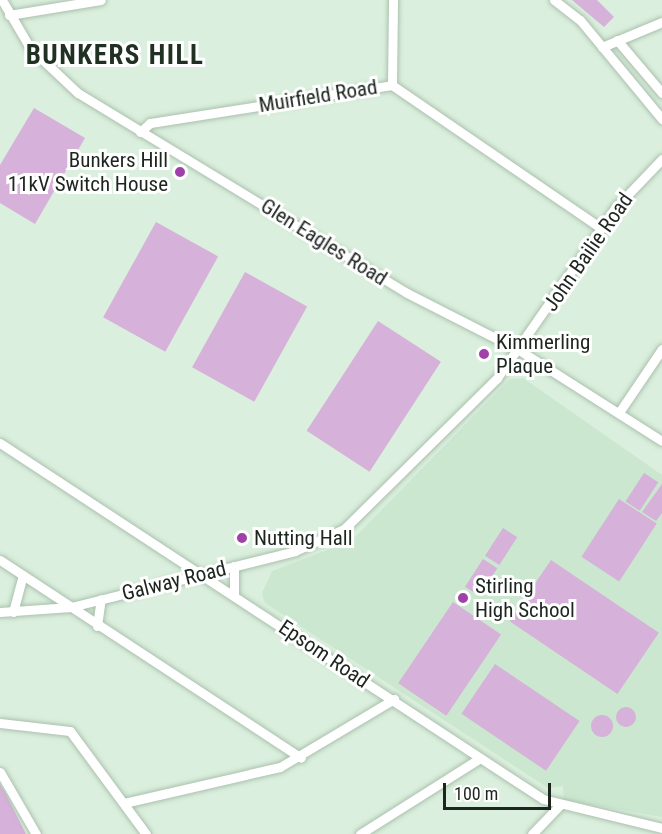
<!DOCTYPE html>
<style>
body{margin:0}
#map{position:relative;width:662px;height:834px;overflow:hidden;background:#daefdd;font-family:"Roboto Condensed",sans-serif}
div>[style]{position:absolute}
.built>*{inset:0;background:#cbe7cf}
.green>*{inset:0;background:#d6b1d9;transform-origin:0 0}
.round{border-radius:50%}
.roads{filter:drop-shadow(0 0 2px #abc0ae) drop-shadow(0 0 2px #abc0ae)}
.minor>*{height:9px;margin:-4.5px;padding:0 4.5px;transform-origin:4.5px;border-radius:4.5px;background:#fff}
.dots>*{width:16px;height:16px;translate:-50% -50%;box-sizing:border-box;border:3px solid #fff;border-radius:50%}
span{translate:-50% -50%;white-space:nowrap;text-align:center;line-height:1.15;-webkit-text-stroke:6px #fff;paint-order:stroke}
.street-label{font-size:21px;color:#1d251f}
.poi-label{font-size:21px;color:#1d251f}
.right{translate:-100% -50%;text-align:right}
.left{translate:0 -50%;text-align:left}
.district-label{font-size:27px;color:#203023;font-weight:700;letter-spacing:1.5px}
.scale{position:absolute;left:443px;top:783px;width:108px;height:27px;box-sizing:border-box;border:3px solid #1d251f;border-top:0;padding-left:8px;font-size:18px;line-height:21px;white-space:nowrap;color:#1d251f;-webkit-text-stroke:4px #fff;paint-order:stroke}
</style>
<div id="map">
<div class="built">
<div style="clip-path:polygon(523px 378px,662px 475px,662px 817px,564px 800px,563px 786px,548px 788px,265px 603px,262px 593px,272px 571px,351px 541px,510px 379px)"></div>
</div>
<div class="green">
<div style="clip-path:polygon(572px 0,597px 0,614px 17px,604px 27px)"></div>
<div style="clip-path:polygon(34px 108px,85px 138px,35px 224px,0 203px,0 165px)"></div>
<div style="left:156px;top:222px;width:71px;height:109px;rotate:29deg"></div>
<div style="left:245px;top:272px;width:71px;height:109px;rotate:29deg"></div>
<div style="left:378px;top:321px;width:75px;height:131px;rotate:33deg"></div>
<div style="left:644px;top:473px;width:17px;height:34px;rotate:33deg"></div>
<div style="clip-path:polygon(662px 484px,662px 513px,656px 521px,642px 512px)"></div>
<div style="left:619px;top:499px;width:45px;height:69px;rotate:33deg"></div>
<div style="left:503px;top:528px;width:17px;height:33px;rotate:33deg"></div>
<div style="left:483px;top:559px;width:17px;height:33px;rotate:33deg"></div>
<div style="left:551px;top:560px;width:130px;height:74px;rotate:34deg"></div>
<div style="left:453px;top:602px;width:58px;height:98px;rotate:34deg"></div>
<div style="left:495px;top:664px;width:102px;height:60px;rotate:34deg"></div>
<div class="round" style="left:616px;top:707px;width:20px;height:20px"></div>
<div class="round" style="left:591px;top:715px;width:22px;height:22px"></div>
<div style="clip-path:polygon(0 784px,6px 794px,26px 834px,0 834px)"></div>
</div>
<div class="roads">
<div class="minor">
<div style="left:2px;top:0;width:56px;rotate:59.7deg"></div>
<div style="left:30px;top:48px;width:66px;rotate:43.2deg"></div>
<div style="left:78px;top:93px;width:385px;rotate:31.3deg"></div>
<div style="left:407px;top:293px;width:126px;rotate:27deg"></div>
<div style="left:519px;top:350px;width:169px;rotate:32.5deg"></div>
<div style="left:554px;top:0;width:33px;rotate:38deg"></div>
<div style="left:580px;top:20px;width:129px;rotate:50.4deg"></div>
<div style="left:9px;top:15px;width:93px;rotate:-9.3deg"></div>
<div style="left:617px;top:40px;width:70px;rotate:49.7deg"></div>
<div style="left:602px;top:47px;width:65px;rotate:-22.6deg"></div>
<div style="left:392px;top:85px;width:85px;rotate:-89.3deg"></div>
<div style="left:140px;top:132px;width:13px;rotate:-42deg"></div>
<div style="left:150px;top:123px;width:245px;rotate:-8.9deg"></div>
<div style="left:392px;top:85px;width:253px;rotate:34.4deg"></div>
<div style="left:620px;top:411px;width:75px;rotate:-55.9deg"></div>
<div style="left:0;top:443px;width:649px;rotate:33.25deg"></div>
<div style="left:543px;top:799px;width:122px;rotate:13.7deg"></div>
<div style="left:0;top:560px;width:360px;rotate:33.3deg"></div>
<div style="left:234px;top:594px;width:28px;rotate:-90deg"></div>
<div style="left:0;top:612px;width:71px;rotate:-4deg"></div>
<div style="left:71px;top:607px;width:231px;rotate:-14deg"></div>
<div style="left:295px;top:551px;width:54px;rotate:-24.2deg"></div>
<div style="left:344px;top:529px;width:215px;rotate:-44.6deg"></div>
<div style="left:497px;top:378px;width:207px;rotate:-55.2deg"></div>
<div style="left:615px;top:208px;width:68px;rotate:-46.2deg"></div>
<div style="left:13px;top:612px;width:38px;rotate:-75deg"></div>
<div style="left:97px;top:626px;width:27px;rotate:-82deg"></div>
<div style="left:0;top:723px;width:70px;rotate:6.5deg"></div>
<div style="left:70px;top:731px;width:128px;rotate:53.6deg"></div>
<div style="left:0;top:772px;width:72px;rotate:59.9deg"></div>
<div style="left:124px;top:803px;width:160px;rotate:-13deg"></div>
<div style="left:280px;top:767px;width:133px;rotate:-30.8deg"></div>
<div style="left:360px;top:834px;width:142px;rotate:-32.3deg"></div>
<div style="left:532px;top:834px;width:39px;rotate:-46deg"></div>
</div>
</div>
<div class="dots">
<div style="left:180px;top:172px;background:#a041aa"></div>
<div style="left:484px;top:354px;background:#a041aa"></div>
<div style="left:242px;top:538px;background:#a041aa"></div>
<div style="left:463px;top:598px;background:#a041aa"></div>
</div>
<div class="street-label">
<span style="left:318px;top:96px;rotate:-9deg">Muirfield Road</span>
<span style="left:324px;top:242px;rotate:32deg">Glen Eagles Road</span>
<span style="left:588px;top:252px;rotate:-55deg">John Bailie Road</span>
<span style="left:174px;top:581px;rotate:-14deg">Galway Road</span>
<span style="left:324px;top:654px;rotate:34deg">Epsom Road</span>
</div>
<div class="poi-label">
<span class="right" style="left:168px;top:172px">Bunkers Hill<br>11kV Switch House</span>
<span class="left" style="left:496px;top:354px">Kimmerling<br>Plaque</span>
<span class="left" style="left:254px;top:538px">Nutting Hall</span>
<span class="left" style="left:475px;top:598px">Stirling<br>High School</span>
</div>
<div class="district-label">
<span style="left:115px;top:56px">BUNKERS HILL</span>
</div>
<div class="scale">100 m</div>
</div>
